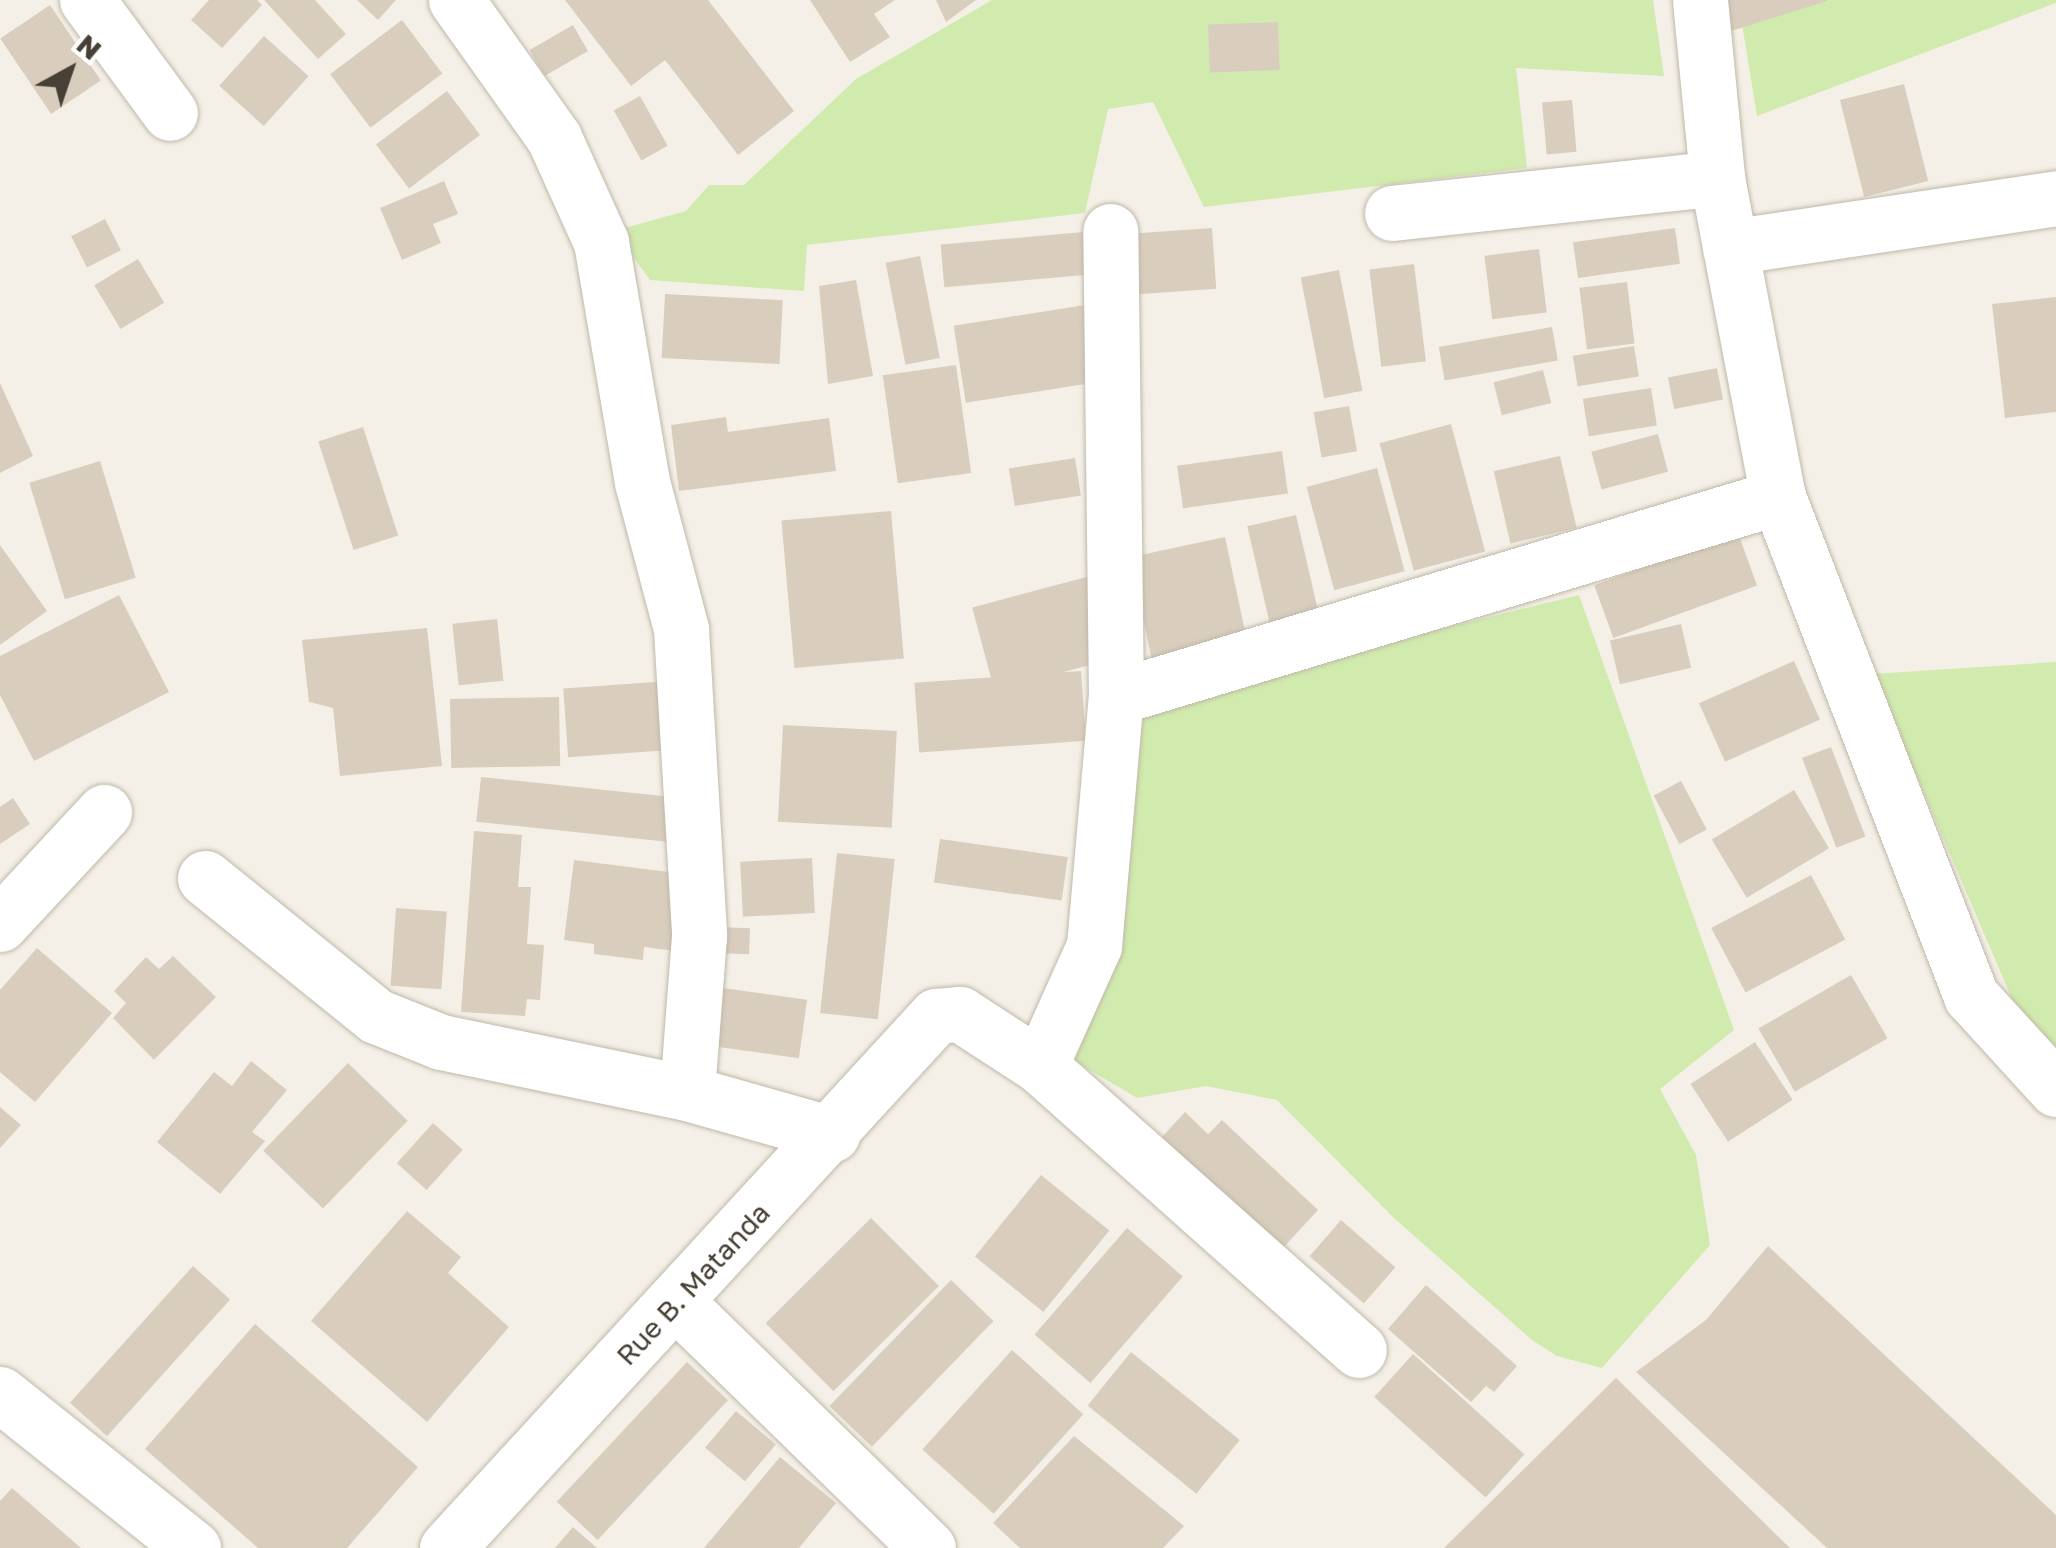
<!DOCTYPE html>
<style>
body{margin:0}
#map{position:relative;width:2056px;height:1548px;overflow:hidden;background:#f4f0e7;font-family:"Golos Text",sans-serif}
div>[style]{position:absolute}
.green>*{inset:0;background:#d0ebad}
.building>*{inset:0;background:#d9cebe;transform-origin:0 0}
.roads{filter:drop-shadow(0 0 2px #c0b8a9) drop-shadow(0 0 2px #c0b8a9)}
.minor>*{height:55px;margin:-27.5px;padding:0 27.5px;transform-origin:27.5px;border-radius:27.5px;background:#fff}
span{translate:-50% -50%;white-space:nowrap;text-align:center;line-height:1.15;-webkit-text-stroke:8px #fff;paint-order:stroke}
.street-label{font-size:28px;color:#484035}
.north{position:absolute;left:20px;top:20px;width:100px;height:100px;-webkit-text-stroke:8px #fff;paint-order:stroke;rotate:40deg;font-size:28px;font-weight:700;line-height:40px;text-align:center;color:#484035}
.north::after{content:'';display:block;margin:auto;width:35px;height:45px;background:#484035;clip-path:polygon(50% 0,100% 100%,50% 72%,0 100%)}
</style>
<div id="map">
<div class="green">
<div style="clip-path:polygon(992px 0,1653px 0,1664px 76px,1516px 68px,1527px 168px,1204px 207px,1153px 102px,1108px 109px,1085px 213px,807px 245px,804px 291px,650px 280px,614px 231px,686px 211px,709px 185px,744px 185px,856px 79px)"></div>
<div style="clip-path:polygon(1738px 0,2056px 0,2056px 3px,1757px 116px)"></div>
<div style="clip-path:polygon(1579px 595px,1734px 1030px,1660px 1089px,1696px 1155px,1710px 1245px,1602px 1368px,1557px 1356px,1532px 1340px,1395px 1219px,1277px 1100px,1206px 1086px,1137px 1098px,1071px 1059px,1143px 702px)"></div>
<div style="clip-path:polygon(2056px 662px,2056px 1050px,2018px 1013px,1873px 674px)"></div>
</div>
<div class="building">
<div style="clip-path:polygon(209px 0,257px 0,262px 5px,222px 48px,191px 20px)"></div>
<div style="clip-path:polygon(264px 0,315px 0,346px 34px,318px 59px)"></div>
<div style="clip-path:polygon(357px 0,396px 0,378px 20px)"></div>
<div style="clip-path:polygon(565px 0,708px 0,794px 111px,738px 155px,665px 60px,631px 86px)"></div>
<div style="clip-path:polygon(810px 0,895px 0,874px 14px,890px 37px,850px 62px)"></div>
<div style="clip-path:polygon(936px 0,976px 0,946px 22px)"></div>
<div style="clip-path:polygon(1721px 0,1827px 0,1827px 1px,1731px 31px)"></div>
<div style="left:50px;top:5px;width:91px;height:60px;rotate:56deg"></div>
<div style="left:402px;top:20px;width:67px;height:90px;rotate:53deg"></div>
<div style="left:1278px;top:22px;width:48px;height:70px;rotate:88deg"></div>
<div style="left:573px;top:25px;width:30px;height:50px;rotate:60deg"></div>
<div style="left:264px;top:36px;width:60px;height:67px;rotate:42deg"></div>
<div style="left:1904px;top:84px;width:100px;height:66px;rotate:76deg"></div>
<div style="left:447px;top:91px;width:55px;height:89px;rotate:53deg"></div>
<div style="left:640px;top:96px;width:57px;height:30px;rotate:61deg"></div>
<div style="left:1572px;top:100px;width:52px;height:30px;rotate:85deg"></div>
<div style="clip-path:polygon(444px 181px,458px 214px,433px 224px,441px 243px,402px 260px,380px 208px)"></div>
<div style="left:105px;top:219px;width:35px;height:38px;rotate:63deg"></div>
<div style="left:1212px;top:228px;width:61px;height:82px;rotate:86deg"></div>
<div style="left:1675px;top:228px;width:36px;height:103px;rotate:82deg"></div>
<div style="left:1095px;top:231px;width:43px;height:155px;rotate:85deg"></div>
<div style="left:1539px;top:249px;width:64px;height:55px;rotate:83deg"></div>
<div style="left:920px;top:256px;width:104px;height:35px;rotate:79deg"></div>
<div style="left:138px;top:259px;width:51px;height:51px;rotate:59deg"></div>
<div style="left:1414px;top:264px;width:98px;height:45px;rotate:83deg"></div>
<div style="left:1339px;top:270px;width:123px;height:39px;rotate:79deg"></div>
<div style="clip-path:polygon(856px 280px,873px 376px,828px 384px,819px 286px)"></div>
<div style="left:1627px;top:282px;width:62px;height:48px;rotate:83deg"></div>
<div style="left:665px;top:294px;width:118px;height:64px;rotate:3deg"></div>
<div style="clip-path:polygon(2056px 297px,2056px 412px,2005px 418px,1992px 304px)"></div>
<div style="left:1085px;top:305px;width:78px;height:133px;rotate:81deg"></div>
<div style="left:1552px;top:327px;width:34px;height:115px;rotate:80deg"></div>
<div style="left:1634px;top:346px;width:31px;height:62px;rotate:81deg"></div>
<div style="left:956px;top:365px;width:109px;height:74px;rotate:82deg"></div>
<div style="left:1717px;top:368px;width:32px;height:50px;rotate:79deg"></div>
<div style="left:1543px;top:370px;width:34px;height:51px;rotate:76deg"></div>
<div style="clip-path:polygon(0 383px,33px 456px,0 473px)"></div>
<div style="left:1651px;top:388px;width:38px;height:69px;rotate:81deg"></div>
<div style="left:1349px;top:406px;width:46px;height:36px;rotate:80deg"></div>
<div style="clip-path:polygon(726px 417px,728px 432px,829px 418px,836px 471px,679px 491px,671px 425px)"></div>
<div style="left:1451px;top:424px;width:132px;height:74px;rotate:75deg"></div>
<div style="left:363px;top:427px;width:114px;height:47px;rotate:72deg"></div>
<div style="left:1658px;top:434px;width:39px;height:69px;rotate:75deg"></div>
<div style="left:1282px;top:451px;width:43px;height:106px;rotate:82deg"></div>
<div style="left:1560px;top:456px;width:74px;height:68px;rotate:77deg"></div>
<div style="left:1075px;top:458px;width:38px;height:67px;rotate:81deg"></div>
<div style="left:100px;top:461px;width:122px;height:74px;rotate:73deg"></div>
<div style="left:1377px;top:468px;width:107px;height:73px;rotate:75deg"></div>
<div style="left:891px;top:511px;width:148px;height:110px;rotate:85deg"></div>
<div style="left:1296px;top:515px;width:111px;height:50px;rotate:77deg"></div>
<div style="left:1738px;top:533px;width:56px;height:153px;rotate:70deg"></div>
<div style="left:1225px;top:537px;width:112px;height:97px;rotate:78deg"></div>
<div style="clip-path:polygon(0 545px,47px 611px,0 645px)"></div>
<div style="left:1090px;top:576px;width:86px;height:122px;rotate:75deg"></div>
<div style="clip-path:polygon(119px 595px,169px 692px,34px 761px,0 695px,0 656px)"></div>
<div style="left:497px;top:619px;width:62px;height:45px;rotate:84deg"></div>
<div style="left:1681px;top:624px;width:45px;height:73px;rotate:77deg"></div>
<div style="clip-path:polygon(427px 628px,442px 766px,340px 776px,333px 708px,309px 702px,302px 640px)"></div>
<div style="left:1794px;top:661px;width:64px;height:104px;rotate:66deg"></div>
<div style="left:1081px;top:671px;width:70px;height:167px;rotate:86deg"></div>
<div style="left:669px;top:681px;width:69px;height:106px;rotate:86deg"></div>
<div style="left:559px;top:697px;width:69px;height:109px;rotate:89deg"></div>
<div style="left:783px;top:725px;width:114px;height:97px;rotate:3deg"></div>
<div style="left:1831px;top:747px;width:96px;height:31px;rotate:69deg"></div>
<div style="left:481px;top:777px;width:199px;height:45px;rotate:6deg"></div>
<div style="left:1681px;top:781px;width:55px;height:31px;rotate:62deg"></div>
<div style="left:1794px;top:790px;width:68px;height:96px;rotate:59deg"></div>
<div style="clip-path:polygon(13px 798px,30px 824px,0 844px,0 807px)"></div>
<div style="clip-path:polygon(474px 831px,522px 835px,518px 887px,531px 887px,527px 944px,544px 945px,540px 1000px,527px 999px,525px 1016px,461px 1012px)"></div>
<div style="left:940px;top:839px;width:129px;height:44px;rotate:8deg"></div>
<div style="left:837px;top:853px;width:58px;height:161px;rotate:6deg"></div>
<div style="left:812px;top:858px;width:55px;height:72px;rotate:87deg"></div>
<div style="clip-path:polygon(574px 860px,692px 875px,683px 952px,644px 947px,643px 960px,594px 954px,594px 944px,564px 940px)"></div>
<div style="left:1811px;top:875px;width:73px;height:113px;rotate:62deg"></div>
<div style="left:396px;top:908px;width:51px;height:78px;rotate:4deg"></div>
<div style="left:717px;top:927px;width:33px;height:26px;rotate:2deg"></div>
<div style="clip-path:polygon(37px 948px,112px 1013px,35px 1102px,0 1072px,0 990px)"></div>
<div style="clip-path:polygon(173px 956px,216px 997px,154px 1060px,113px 1018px,126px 1003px,114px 991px,146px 957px,159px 969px)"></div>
<div style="left:1851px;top:975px;width:73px;height:107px;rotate:60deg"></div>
<div style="left:716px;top:987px;width:92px;height:59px;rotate:8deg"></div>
<div style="left:1755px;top:1042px;width:69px;height:77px;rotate:57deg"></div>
<div style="clip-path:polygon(251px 1061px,287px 1090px,252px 1132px,265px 1141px,220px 1194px,157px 1142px,214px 1072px,232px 1086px)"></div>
<div style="left:348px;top:1063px;width:83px;height:122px;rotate:44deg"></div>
<div style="clip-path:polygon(0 1107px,21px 1125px,0 1148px)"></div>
<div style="clip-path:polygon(1185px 1112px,1208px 1134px,1222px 1120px,1318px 1210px,1282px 1249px,1162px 1137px)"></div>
<div style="left:433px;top:1123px;width:40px;height:54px;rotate:42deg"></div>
<div style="left:1041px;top:1175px;width:88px;height:105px;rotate:39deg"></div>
<div style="clip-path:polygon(407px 1211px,461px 1257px,448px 1273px,509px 1327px,427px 1422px,311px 1321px)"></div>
<div style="left:871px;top:1218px;width:96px;height:149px;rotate:45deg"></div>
<div style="left:1341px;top:1220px;width:72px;height:48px;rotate:41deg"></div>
<div style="left:1127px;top:1228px;width:74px;height:141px;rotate:41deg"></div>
<div style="clip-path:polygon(1768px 1246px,2056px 1515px,2056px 1548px,1827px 1548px,1636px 1372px,1706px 1320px)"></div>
<div style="left:193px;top:1266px;width:50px;height:184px;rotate:42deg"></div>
<div style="left:951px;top:1280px;width:59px;height:175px;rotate:44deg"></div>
<div style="clip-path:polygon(1426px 1285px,1517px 1366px,1494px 1392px,1486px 1386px,1471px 1402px,1388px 1329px)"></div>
<div style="clip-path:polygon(255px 1324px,418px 1467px,347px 1548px,258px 1548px,145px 1449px)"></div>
<div style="left:1012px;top:1350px;width:96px;height:134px;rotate:42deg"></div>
<div style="left:1131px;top:1352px;width:140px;height:69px;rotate:39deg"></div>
<div style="left:1413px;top:1354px;width:150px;height:58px;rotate:42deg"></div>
<div style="left:687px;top:1362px;width:56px;height:191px;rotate:43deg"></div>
<div style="clip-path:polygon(1616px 1378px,1790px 1548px,1444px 1548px)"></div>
<div style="left:736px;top:1411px;width:52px;height:48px;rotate:40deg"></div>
<div style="clip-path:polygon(1074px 1436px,1184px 1526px,1163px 1548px,1020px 1548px,993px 1523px)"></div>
<div style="clip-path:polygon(780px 1457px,836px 1503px,799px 1548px,704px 1548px)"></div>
<div style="clip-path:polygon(12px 1488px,81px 1548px,0 1548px,0 1501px)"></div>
<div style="clip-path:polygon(573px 1527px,597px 1548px,555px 1548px)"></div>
</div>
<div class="roads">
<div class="minor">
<div style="left:87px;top:0;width:140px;rotate:53.7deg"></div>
<div style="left:456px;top:0;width:169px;rotate:54.6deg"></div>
<div style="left:554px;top:138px;width:114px;rotate:65.7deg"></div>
<div style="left:601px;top:242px;width:243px;rotate:80.3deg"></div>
<div style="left:642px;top:482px;width:152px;rotate:75.1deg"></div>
<div style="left:681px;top:629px;width:308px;rotate:86.6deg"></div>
<div style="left:699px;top:936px;width:157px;rotate:94.4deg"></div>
<div style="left:1700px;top:0;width:179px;rotate:84.5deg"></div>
<div style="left:1717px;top:178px;width:325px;rotate:79.2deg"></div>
<div style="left:1778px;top:497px;width:535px;rotate:68.85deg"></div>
<div style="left:1971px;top:996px;width:126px;rotate:47.6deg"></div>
<div style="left:1392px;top:213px;width:327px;rotate:-6.1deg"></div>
<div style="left:1730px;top:247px;width:330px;rotate:-8.5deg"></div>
<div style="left:1116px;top:697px;width:692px;rotate:-16.81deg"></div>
<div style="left:205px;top:878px;width:220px;rotate:38.9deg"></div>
<div style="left:376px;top:1016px;width:70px;rotate:21.8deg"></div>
<div style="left:441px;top:1042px;width:251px;rotate:11.7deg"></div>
<div style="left:687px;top:1093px;width:151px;rotate:15.8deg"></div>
<div style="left:0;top:924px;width:153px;rotate:-47.1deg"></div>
<div style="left:1040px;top:1066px;width:132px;rotate:-65.8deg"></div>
<div style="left:1094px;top:946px;width:250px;rotate:-85deg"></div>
<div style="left:1116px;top:697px;width:466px;rotate:-90.7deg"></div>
<div style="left:676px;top:1302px;width:352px;rotate:44.3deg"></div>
<div style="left:0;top:1394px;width:247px;rotate:38.6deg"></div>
<div style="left:447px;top:1548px;width:723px;rotate:-47.41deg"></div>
<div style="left:936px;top:1016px;width:24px;rotate:-5deg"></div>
<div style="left:960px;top:1014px;width:95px;rotate:33deg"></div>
<div style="left:1040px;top:1066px;width:427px;rotate:41.7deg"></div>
</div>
</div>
<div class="street-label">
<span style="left:693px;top:1284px;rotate:-47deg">Rue B. Matanda</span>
</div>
<div class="north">N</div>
</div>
